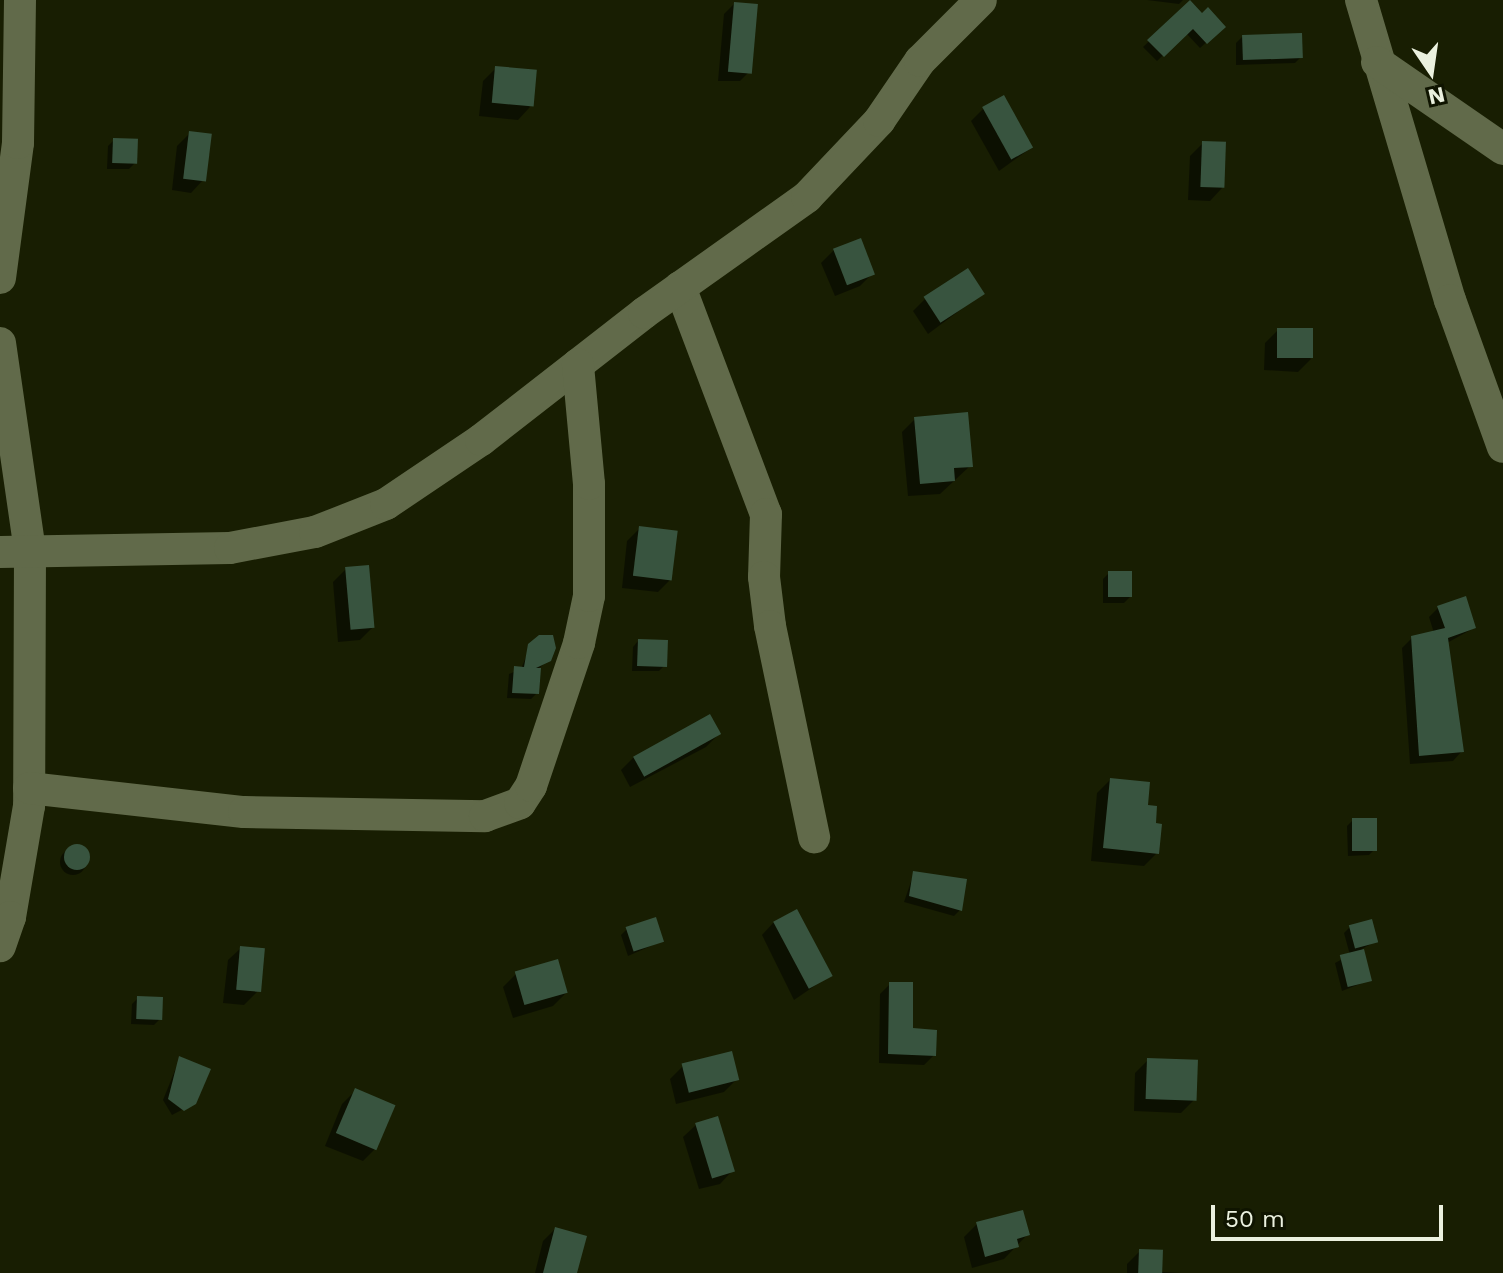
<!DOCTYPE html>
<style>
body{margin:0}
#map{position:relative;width:1503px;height:1273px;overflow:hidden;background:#181e02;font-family:"Work Sans",sans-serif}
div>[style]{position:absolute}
.shadow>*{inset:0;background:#0007}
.round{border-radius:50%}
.building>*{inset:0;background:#38543f;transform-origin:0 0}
.minor>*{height:32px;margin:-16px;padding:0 16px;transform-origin:16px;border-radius:16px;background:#616a4a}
span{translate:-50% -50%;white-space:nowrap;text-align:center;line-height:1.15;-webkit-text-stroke:8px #0f1400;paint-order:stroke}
.north{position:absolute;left:1391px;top:32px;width:80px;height:80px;-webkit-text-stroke:6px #0f1400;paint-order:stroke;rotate:167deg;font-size:22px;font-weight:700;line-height:32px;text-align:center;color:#ebf1df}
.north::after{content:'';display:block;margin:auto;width:28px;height:36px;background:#ebf1df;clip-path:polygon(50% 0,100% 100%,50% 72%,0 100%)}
.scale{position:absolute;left:1211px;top:1205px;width:232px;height:36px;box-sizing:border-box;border:4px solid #ebf1df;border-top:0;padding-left:10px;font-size:24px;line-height:28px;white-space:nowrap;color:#ebf1df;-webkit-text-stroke:6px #0f1400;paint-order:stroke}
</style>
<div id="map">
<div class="shadow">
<div style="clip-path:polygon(1147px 0,1183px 0,1179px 4px)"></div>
<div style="clip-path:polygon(734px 4px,750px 71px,740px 81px,718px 81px,724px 14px)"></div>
<div style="clip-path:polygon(1185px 7px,1223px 27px,1200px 48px,1186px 33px,1157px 61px,1143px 47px)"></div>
<div style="clip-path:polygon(1242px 37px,1301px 57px,1295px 63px,1236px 65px,1236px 43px)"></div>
<div style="clip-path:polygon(496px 68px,530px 107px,518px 120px,479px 116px,483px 81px)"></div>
<div style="clip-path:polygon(984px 108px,1031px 148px,999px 171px,971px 121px)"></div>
<div style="clip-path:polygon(190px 133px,203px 180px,191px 193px,172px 190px,177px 146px)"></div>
<div style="clip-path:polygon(114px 140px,135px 163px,129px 169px,107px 169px,108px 146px)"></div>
<div style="clip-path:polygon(1203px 143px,1222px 188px,1210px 201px,1188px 200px,1190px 156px)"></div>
<div style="clip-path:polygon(834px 250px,873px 273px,860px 286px,835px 296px,821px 263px)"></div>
<div style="clip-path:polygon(983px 293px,928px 334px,913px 311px,926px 298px)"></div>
<div style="clip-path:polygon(1278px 330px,1311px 359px,1298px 372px,1264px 370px,1265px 343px)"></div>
<div style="clip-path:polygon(915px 419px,970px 466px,940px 494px,908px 496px,902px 432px)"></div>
<div style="clip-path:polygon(640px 528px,671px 579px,658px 592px,622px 588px,627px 541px)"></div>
<div style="clip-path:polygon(346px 569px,373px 627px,360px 640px,338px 642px,333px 582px)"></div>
<div style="clip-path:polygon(1109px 573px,1130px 597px,1124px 603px,1103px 603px,1103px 579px)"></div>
<div style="clip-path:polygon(1438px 608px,1474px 628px,1447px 643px,1462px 751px,1453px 761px,1410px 764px,1402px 648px,1412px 638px,1434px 633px,1429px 617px)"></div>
<div style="clip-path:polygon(638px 641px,665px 665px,659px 671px,632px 671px,633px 647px)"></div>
<div style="clip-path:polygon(532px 642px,549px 660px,539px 668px,537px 693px,531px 699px,507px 698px,509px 674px,521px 669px)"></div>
<div style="clip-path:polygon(719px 734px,706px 747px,630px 787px,621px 770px,634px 757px)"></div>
<div style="clip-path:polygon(1110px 780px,1146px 807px,1157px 853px,1144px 866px,1091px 861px,1097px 793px)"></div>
<div style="clip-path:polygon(1353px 820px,1375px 849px,1369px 855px,1348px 856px,1347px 826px)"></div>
<div class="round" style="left:60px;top:849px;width:26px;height:26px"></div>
<div style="clip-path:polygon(914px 873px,960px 910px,954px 916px,904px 902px)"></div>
<div style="clip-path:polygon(774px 922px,829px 976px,794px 1000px,762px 935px)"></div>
<div style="clip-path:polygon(1350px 927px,1376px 941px,1362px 949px,1370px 980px,1342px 991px,1335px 963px,1350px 955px,1344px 933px)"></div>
<div style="clip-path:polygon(627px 929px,662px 941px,628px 956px,621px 935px)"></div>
<div style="clip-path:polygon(241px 948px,257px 992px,244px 1005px,223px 1003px,228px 960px)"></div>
<div style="clip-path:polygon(516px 974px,566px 993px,553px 1006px,513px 1018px,503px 987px)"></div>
<div style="clip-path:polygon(890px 984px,911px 1030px,934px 1055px,924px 1065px,879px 1063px,880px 994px)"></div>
<div style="clip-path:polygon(138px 998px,160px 1019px,154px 1025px,131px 1024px,132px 1004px)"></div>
<div style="clip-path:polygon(180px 1058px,195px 1103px,172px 1115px,163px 1100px)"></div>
<div style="clip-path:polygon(1148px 1060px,1194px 1100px,1181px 1113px,1134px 1111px,1135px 1073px)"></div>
<div style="clip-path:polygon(683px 1066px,737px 1079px,724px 1092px,676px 1104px,670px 1079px)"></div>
<div style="clip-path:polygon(355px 1091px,376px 1148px,363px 1161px,325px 1146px,342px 1104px)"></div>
<div style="clip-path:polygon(696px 1125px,732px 1171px,720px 1184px,699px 1189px,683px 1137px)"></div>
<div style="clip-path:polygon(977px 1224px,1027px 1235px,1004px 1259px,972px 1268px,964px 1237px)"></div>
<div style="clip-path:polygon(555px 1229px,575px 1273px,535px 1273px,543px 1241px)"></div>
<div style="clip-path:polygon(1140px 1251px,1161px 1272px,1181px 1273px,1127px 1273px,1127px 1264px)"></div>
</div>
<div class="building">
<div style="clip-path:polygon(1190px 0,1202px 13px,1208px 7px,1226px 27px,1207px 44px,1193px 29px,1164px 57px,1147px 40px)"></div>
<div style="left:734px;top:2px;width:24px;height:70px;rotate:5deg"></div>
<div style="left:1302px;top:33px;width:25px;height:60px;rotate:88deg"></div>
<div style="left:495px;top:66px;width:42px;height:37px;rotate:5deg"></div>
<div style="left:1004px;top:95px;width:60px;height:25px;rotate:61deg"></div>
<div style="left:189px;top:131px;width:23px;height:48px;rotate:7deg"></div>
<div style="left:113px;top:138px;width:25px;height:25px;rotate:2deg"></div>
<div style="left:1202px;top:141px;width:24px;height:46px;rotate:2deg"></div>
<div style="left:861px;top:238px;width:39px;height:30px;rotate:69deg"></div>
<div style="left:968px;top:268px;width:31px;height:53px;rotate:57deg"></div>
<div style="left:1277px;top:328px;width:36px;height:30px"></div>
<div style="clip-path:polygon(968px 412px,973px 467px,954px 468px,955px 481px,920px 484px,914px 417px)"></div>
<div style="left:639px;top:526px;width:39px;height:50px;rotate:7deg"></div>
<div style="left:369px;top:565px;width:63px;height:24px;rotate:85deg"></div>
<div style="left:1108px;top:571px;width:24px;height:26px"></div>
<div style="clip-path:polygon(1466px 596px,1476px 628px,1448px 638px,1464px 752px,1419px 756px,1411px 636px,1445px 628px,1437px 606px)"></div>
<div style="clip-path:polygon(539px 635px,553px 635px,556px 648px,551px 661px,536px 668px,541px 668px,539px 694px,512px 693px,514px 666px,524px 667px,528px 644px)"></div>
<div style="left:638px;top:639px;width:30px;height:27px;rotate:2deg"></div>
<div style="left:710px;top:714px;width:23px;height:88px;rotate:61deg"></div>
<div style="clip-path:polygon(1110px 778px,1150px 782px,1148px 805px,1157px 806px,1156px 823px,1162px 824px,1159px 854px,1103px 848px)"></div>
<div style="left:1352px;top:818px;width:25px;height:33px"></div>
<div class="round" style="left:64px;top:844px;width:26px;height:26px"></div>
<div style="clip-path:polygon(913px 871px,967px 879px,962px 911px,909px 896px)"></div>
<div style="left:797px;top:909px;width:76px;height:27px;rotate:62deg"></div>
<div style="left:656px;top:917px;width:26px;height:32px;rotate:72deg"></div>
<div style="left:1372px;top:919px;width:24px;height:24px;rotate:75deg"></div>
<div style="left:240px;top:946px;width:25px;height:44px;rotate:5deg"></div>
<div style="left:1364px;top:949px;width:33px;height:25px;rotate:76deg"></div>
<div style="left:558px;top:959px;width:35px;height:45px;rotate:74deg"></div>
<div style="clip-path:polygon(889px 982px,913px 982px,913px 1028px,937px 1030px,936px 1056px,888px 1054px)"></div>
<div style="left:137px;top:996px;width:26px;height:23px;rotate:2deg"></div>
<div style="left:732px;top:1051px;width:30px;height:52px;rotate:76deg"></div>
<div style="clip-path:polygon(179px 1056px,211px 1069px,196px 1104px,184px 1111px,168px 1099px)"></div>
<div style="left:1147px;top:1058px;width:51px;height:41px;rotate:2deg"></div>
<div style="left:355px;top:1088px;width:44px;height:49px;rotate:23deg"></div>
<div style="left:718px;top:1116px;width:58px;height:24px;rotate:73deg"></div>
<div style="clip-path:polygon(1023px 1210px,1030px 1235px,1017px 1239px,1019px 1247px,985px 1257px,976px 1222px)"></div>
<div style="clip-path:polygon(555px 1227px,587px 1236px,577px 1273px,543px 1273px)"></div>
<div style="left:1139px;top:1249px;width:24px;height:24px;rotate:2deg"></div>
</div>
<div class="minor">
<div style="left:1361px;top:0;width:313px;rotate:73.5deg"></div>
<div style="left:1450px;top:300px;width:156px;rotate:70.2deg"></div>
<div style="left:1377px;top:62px;width:153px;rotate:34.6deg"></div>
<div style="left:0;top:278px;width:136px;rotate:-82.4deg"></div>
<div style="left:18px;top:143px;width:143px;rotate:-89.2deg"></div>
<div style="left:680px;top:287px;width:243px;rotate:69.3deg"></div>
<div style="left:766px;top:514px;width:63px;rotate:91.8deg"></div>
<div style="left:764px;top:577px;width:49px;rotate:83deg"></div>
<div style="left:770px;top:626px;width:216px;rotate:78.2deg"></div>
<div style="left:0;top:343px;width:211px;rotate:81.8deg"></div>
<div style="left:30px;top:552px;width:254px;rotate:90.2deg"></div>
<div style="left:29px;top:806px;width:113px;rotate:99.7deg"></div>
<div style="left:10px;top:917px;width:31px;rotate:109deg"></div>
<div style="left:0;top:552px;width:230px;rotate:-1deg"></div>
<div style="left:230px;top:548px;width:86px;rotate:-10.7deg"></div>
<div style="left:315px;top:532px;width:76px;rotate:-21.5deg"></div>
<div style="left:386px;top:504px;width:115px;rotate:-34deg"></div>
<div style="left:481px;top:440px;width:207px;rotate:-37.9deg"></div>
<div style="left:644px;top:313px;width:200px;rotate:-35.4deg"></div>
<div style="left:807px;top:197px;width:105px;rotate:-46.5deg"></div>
<div style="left:879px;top:121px;width:73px;rotate:-55.7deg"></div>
<div style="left:920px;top:61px;width:86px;rotate:-45deg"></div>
<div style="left:29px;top:788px;width:216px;rotate:6.4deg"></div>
<div style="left:244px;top:812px;width:241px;rotate:1deg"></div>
<div style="left:485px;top:816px;width:37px;rotate:-20deg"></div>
<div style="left:520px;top:803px;width:20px;rotate:-57deg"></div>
<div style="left:531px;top:786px;width:151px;rotate:-71.4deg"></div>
<div style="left:579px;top:643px;width:48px;rotate:-78deg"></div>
<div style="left:589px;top:596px;width:112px;rotate:-90deg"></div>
<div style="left:589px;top:484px;width:120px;rotate:-95.3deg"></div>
</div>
<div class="north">N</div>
<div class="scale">50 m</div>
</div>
